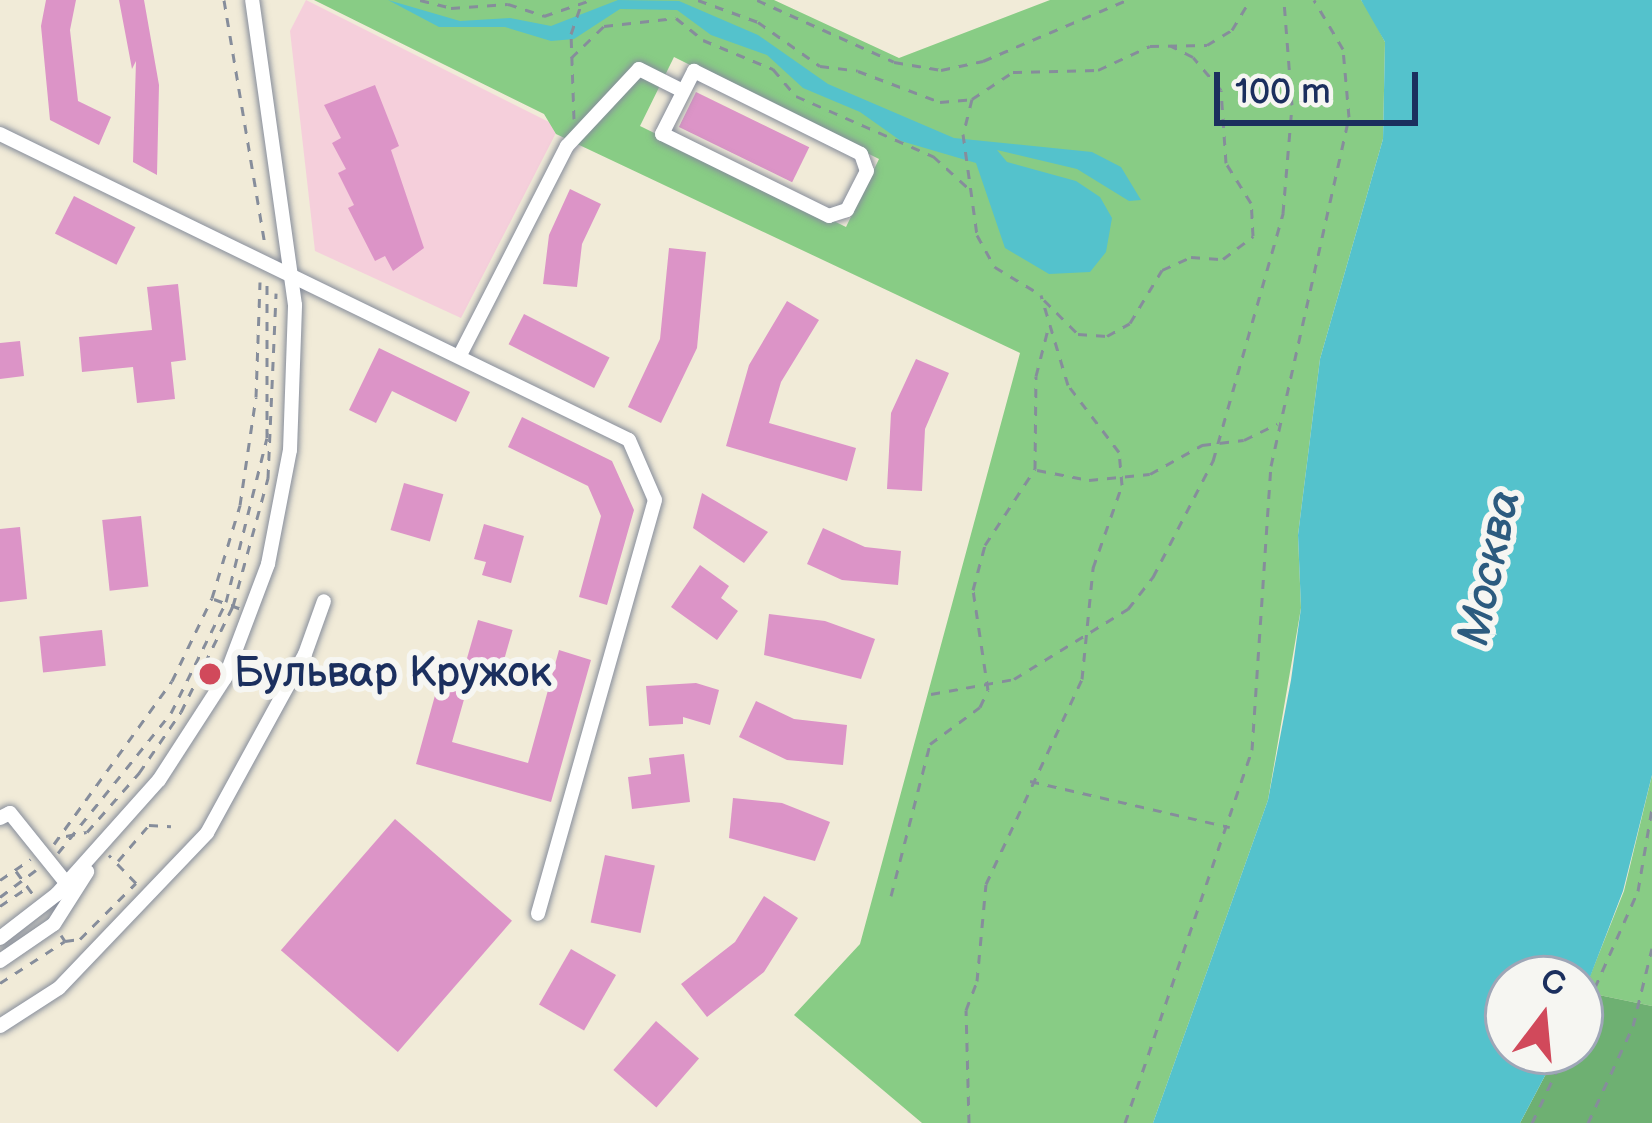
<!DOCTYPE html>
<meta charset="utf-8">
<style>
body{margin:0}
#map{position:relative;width:1652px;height:1123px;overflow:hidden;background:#f1ebd8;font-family:"Balsamiq Sans",sans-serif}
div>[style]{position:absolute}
.built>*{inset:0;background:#f5cfdb}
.green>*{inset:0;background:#88cc85}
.forest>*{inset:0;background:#6eb072}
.water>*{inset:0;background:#54c2cc}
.building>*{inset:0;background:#dc94c7;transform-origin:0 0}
.path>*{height:3px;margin-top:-1.5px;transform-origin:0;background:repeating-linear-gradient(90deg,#868d9b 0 9px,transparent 0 18px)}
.roads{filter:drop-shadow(0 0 3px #868d9b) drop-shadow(0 0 3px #868d9b)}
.minor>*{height:14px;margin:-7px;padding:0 7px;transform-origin:7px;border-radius:7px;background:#fff}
.dots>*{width:33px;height:33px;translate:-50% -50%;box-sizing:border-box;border:6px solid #f6f6f2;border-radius:50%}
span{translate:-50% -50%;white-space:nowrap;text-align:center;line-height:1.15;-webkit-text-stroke:12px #f6f6f2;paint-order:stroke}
.poi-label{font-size:42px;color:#1b2f5e}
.left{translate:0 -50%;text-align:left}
.water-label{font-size:45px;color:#2c5b7f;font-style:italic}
.north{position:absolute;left:1484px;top:955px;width:120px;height:120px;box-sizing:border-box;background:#f6f6f2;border:3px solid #9ea6b7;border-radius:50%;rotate:16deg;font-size:33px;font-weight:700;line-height:48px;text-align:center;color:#1b2f5e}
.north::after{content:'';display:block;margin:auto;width:42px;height:54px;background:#d1495b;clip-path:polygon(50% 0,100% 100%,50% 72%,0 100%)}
.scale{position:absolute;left:1214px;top:72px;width:204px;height:54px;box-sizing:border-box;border:6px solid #1b2f5e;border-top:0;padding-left:15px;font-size:36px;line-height:42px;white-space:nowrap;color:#1b2f5e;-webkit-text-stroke:9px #f6f6f2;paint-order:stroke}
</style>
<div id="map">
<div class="built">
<div style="clip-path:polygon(306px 0,559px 127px,461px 318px,315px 251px,290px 31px)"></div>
</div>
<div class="green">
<div style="clip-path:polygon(evenodd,314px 0,774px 0,899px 58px,1050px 0,1361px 0,1369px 11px,1385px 42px,1383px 139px,1320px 359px,1298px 535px,1301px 608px,1268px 800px,1153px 1123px,922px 1123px,794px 1015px,860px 944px,1020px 353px,556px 134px,544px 114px,314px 0,674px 57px,879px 159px,846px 227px,640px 126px,674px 57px)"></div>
<div style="clip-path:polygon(1652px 775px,1652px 1006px,1594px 994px,1588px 981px,1624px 891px)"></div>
</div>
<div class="forest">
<div style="clip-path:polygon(1588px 981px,1594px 994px,1652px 1006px,1652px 1123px,1520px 1123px,1558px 1051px,1580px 1051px)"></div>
</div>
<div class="water">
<div style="clip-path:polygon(388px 0,460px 21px,510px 18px,551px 26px,618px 0,679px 1px,758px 35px,828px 84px,954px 138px,1092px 152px,1121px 167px,1141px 200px,1129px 201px,1077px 169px,997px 150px,1007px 162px,1076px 181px,1100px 197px,1112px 218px,1106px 252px,1090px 272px,1049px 274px,1005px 248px,976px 163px,901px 141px,860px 112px,803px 88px,767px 55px,711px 35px,677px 10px,620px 9px,574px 39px,551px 41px,505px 27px,439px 27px)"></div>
<div style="clip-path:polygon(1361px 0,1652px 0,1652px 775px,1623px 891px,1580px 1003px,1580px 979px,1508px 979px,1508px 1051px,1558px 1051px,1520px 1123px,1153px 1123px,1268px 800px,1291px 680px,1301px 608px,1298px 535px,1320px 359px,1383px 139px,1385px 42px)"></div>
</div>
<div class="building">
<div style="clip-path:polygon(46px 0,76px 0,70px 30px,78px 101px,111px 117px,99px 145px,50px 120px,41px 26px)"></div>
<div style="clip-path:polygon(119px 0,144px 0,159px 85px,157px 175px,133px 162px,136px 61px,132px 69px)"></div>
<div style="clip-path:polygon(375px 85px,399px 146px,391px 150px,424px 248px,393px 271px,385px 256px,375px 261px,348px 208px,354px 205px,338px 173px,346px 169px,332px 143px,341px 138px,324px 105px)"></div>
<div style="left:696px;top:92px;width:126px;height:39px;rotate:26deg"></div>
<div style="clip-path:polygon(570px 189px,601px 204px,582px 244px,577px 287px,543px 284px,549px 235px)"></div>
<div style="left:74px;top:196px;width:69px;height:42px;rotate:27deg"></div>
<div style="clip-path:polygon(669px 248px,706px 252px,697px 348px,661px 423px,628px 407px,660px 339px)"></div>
<div style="clip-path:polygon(178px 284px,186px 360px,171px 362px,175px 399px,137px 403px,133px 367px,82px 372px,79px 337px,152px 330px,147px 287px)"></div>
<div style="clip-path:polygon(787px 301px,819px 320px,781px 382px,769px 423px,856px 448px,847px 481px,726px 446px,749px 365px)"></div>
<div style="left:524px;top:314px;width:96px;height:34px;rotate:27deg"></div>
<div style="clip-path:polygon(20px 341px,24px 376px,0 379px,0 343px)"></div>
<div style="clip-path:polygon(379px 348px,470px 392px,456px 422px,392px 391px,376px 423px,349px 410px)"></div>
<div style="clip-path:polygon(916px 359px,949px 373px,925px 429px,922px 491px,887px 489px,891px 413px)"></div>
<div style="clip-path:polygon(522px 417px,612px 461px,634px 510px,607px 605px,579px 597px,601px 516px,588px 486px,508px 447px)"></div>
<div style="left:404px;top:483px;width:41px;height:49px;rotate:16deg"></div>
<div style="clip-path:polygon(702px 493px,768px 532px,744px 563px,693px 528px)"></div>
<div style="left:141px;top:516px;width:71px;height:39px;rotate:84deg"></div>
<div style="clip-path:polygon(484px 524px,524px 536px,511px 583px,482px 575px,486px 562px,474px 559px)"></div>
<div style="clip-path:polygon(20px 527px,27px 599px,0 602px,0 529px)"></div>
<div style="clip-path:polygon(823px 528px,865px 547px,901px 551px,898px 585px,842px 580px,807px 564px)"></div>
<div style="clip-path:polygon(700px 565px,729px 586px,721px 598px,738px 611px,717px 640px,671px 607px)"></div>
<div style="clip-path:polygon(769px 614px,825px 621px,875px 639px,861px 679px,764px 655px)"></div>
<div style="left:478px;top:620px;width:36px;height:49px;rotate:16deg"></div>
<div style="left:102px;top:630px;width:36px;height:63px;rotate:84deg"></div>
<div style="clip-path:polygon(559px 650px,591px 660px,551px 802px,416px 764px,444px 663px,472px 671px,452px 742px,528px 763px)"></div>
<div style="clip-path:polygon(696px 683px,719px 690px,710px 725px,683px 717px,683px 724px,649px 726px,646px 686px)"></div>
<div style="clip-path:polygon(756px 701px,794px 719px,847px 725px,843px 765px,787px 760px,739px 737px)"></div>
<div style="clip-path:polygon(684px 754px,690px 802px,632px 809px,628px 777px,651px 774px,649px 758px)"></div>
<div style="clip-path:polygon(733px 798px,782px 803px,830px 822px,815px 861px,729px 838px)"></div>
<div style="left:395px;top:819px;width:155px;height:174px;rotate:41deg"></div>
<div style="left:605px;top:855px;width:51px;height:69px;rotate:12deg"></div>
<div style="clip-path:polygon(764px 896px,798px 918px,764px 972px,707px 1017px,681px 984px,735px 942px)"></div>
<div style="left:571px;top:949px;width:52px;height:64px;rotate:30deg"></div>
<div style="left:656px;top:1021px;width:57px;height:65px;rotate:41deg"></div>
</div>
<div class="path">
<div style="left:224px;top:0;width:249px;rotate:80.5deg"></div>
<div style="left:420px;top:0;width:32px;rotate:14deg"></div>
<div style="left:451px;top:8px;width:57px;rotate:-4deg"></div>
<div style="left:508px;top:4px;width:38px;rotate:18deg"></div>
<div style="left:544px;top:16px;width:50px;rotate:-18.8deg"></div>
<div style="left:698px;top:0;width:64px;rotate:20.1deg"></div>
<div style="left:758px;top:22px;width:76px;rotate:35.4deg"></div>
<div style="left:820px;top:66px;width:38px;rotate:7deg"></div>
<div style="left:858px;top:71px;width:88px;rotate:20.7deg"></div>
<div style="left:940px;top:102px;width:32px;rotate:-5deg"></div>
<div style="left:972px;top:99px;width:49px;rotate:-33.4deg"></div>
<div style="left:1013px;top:72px;width:85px;rotate:-1.3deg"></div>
<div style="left:1098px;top:70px;width:57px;rotate:-24.8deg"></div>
<div style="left:1150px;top:46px;width:57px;rotate:-1deg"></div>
<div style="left:1207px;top:45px;width:29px;rotate:-31deg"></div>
<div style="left:1232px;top:30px;width:35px;rotate:-59deg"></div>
<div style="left:757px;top:0;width:150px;rotate:24.3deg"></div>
<div style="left:894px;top:62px;width:48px;rotate:9.7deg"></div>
<div style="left:941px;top:70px;width:43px;rotate:-12.1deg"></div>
<div style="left:983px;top:61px;width:156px;rotate:-23deg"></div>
<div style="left:571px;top:58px;width:46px;rotate:-44.1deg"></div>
<div style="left:604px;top:26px;width:72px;rotate:-6.3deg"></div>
<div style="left:676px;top:18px;width:35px;rotate:39deg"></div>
<div style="left:703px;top:40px;width:76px;rotate:22.5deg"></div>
<div style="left:773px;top:69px;width:35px;rotate:50deg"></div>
<div style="left:796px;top:96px;width:150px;rotate:23.7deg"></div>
<div style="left:933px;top:156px;width:47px;rotate:42.4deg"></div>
<div style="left:972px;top:99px;width:36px;rotate:104deg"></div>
<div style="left:963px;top:134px;width:102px;rotate:82.1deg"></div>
<div style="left:977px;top:235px;width:37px;rotate:61deg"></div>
<div style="left:995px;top:267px;width:50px;rotate:31.2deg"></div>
<div style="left:574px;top:119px;width:85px;rotate:-92deg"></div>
<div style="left:571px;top:34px;width:36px;rotate:-71deg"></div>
<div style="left:1044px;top:300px;width:48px;rotate:45deg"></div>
<div style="left:1078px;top:334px;width:29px;rotate:4deg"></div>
<div style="left:1107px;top:336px;width:26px;rotate:-29deg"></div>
<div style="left:1130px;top:323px;width:62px;rotate:-58.9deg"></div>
<div style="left:1162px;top:270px;width:32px;rotate:-24deg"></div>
<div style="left:1191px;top:257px;width:32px;rotate:4deg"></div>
<div style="left:1223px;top:259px;width:38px;rotate:-37deg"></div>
<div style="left:1253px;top:236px;width:33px;rotate:-93deg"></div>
<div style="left:1251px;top:203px;width:47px;rotate:-122deg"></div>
<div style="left:1226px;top:163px;width:73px;rotate:-93.9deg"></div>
<div style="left:1221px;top:90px;width:43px;rotate:-130.3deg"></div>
<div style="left:1193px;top:57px;width:25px;rotate:-153deg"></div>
<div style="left:1037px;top:470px;width:53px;rotate:10.9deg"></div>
<div style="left:1089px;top:480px;width:61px;rotate:-5.6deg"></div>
<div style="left:1150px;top:474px;width:60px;rotate:-29.1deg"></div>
<div style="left:1202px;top:445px;width:42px;rotate:-6.8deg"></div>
<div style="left:1244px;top:440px;width:37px;rotate:-26deg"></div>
<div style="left:214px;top:599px;width:27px;rotate:20deg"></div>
<div style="left:931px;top:694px;width:84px;rotate:-10.2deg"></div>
<div style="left:1014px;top:679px;width:134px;rotate:-31.6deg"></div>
<div style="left:1128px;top:609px;width:41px;rotate:-52deg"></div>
<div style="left:1153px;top:577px;width:131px;rotate:-62.7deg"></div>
<div style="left:1213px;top:461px;width:258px;rotate:-74.2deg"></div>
<div style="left:1283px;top:213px;width:108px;rotate:-85.2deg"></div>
<div style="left:1292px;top:105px;width:105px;rotate:-94.4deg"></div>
<div style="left:1030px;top:781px;width:205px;rotate:13deg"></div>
<div style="left:66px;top:836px;width:21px;rotate:-11deg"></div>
<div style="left:87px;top:832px;width:79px;rotate:-48.6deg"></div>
<div style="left:139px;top:773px;width:74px;rotate:-55.5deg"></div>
<div style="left:181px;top:712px;width:118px;rotate:-63.9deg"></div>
<div style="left:233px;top:606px;width:133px;rotate:-74.7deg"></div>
<div style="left:268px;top:478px;width:185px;rotate:-87.5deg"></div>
<div style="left:54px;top:844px;width:201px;rotate:-54.1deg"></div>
<div style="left:172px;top:681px;width:92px;rotate:-64.3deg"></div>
<div style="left:212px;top:598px;width:97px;rotate:-73.2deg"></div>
<div style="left:240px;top:505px;width:109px;rotate:-81.6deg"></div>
<div style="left:256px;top:397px;width:115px;rotate:-88deg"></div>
<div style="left:58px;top:853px;width:180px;rotate:-51.1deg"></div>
<div style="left:171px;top:713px;width:124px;rotate:-63.6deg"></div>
<div style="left:226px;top:602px;width:169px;rotate:-76deg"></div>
<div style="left:267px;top:438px;width:158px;rotate:-90deg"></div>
<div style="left:118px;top:861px;width:48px;rotate:-49.3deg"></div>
<div style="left:149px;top:825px;width:22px;rotate:3deg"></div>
<div style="left:16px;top:871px;width:32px;rotate:54deg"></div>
<div style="left:0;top:880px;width:37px;rotate:-34deg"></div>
<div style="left:891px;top:896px;width:157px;rotate:-75.6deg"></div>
<div style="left:930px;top:744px;width:62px;rotate:-36.5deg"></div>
<div style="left:980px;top:707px;width:19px;rotate:-65deg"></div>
<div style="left:988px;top:690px;width:101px;rotate:-98.5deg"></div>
<div style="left:973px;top:590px;width:47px;rotate:-75.1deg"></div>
<div style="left:985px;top:545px;width:91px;rotate:-56.7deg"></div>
<div style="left:1035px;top:469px;width:93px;rotate:-89.4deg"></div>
<div style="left:1036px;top:376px;width:49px;rotate:-75.7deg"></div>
<div style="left:0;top:897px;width:45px;rotate:-36.9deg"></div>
<div style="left:0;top:906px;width:34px;rotate:-34deg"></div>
<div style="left:65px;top:941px;width:15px;rotate:-8deg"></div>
<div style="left:80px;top:939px;width:79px;rotate:-45deg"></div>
<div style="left:136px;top:883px;width:39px;rotate:-134deg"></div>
<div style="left:0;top:983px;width:77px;rotate:-32.9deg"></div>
<div style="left:65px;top:941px;width:7px;rotate:-124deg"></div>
<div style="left:1580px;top:1021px;width:142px;rotate:-66deg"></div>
<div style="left:1638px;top:891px;width:84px;rotate:-80.4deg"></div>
<div style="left:969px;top:1123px;width:113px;rotate:-91.5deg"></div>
<div style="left:966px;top:1010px;width:31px;rotate:-69deg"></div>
<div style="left:977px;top:981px;width:97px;rotate:-84.7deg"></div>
<div style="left:986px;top:884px;width:226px;rotate:-64.9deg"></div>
<div style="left:1082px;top:679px;width:112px;rotate:-84.3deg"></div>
<div style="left:1093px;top:568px;width:88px;rotate:-70.7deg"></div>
<div style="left:1122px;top:485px;width:33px;rotate:-95deg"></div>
<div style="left:1119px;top:452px;width:84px;rotate:-127.3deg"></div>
<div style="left:1068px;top:385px;width:94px;rotate:-106.7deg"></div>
<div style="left:1125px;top:1123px;width:394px;rotate:-71.2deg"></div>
<div style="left:1252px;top:750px;width:285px;rotate:-86.2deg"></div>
<div style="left:1271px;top:466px;width:358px;rotate:-77.4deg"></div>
<div style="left:1349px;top:117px;width:68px;rotate:-95deg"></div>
<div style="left:1343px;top:49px;width:57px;rotate:-120.6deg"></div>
<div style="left:1532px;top:1123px;width:80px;rotate:-64.7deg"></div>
<div style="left:1588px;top:1123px;width:107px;rotate:-65.1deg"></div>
<div style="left:1633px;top:1026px;width:80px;rotate:-76.3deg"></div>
</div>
<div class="roads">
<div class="minor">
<div style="left:694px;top:71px;width:186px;rotate:26.4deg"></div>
<div style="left:861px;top:154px;width:18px;rotate:71deg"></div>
<div style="left:867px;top:171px;width:44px;rotate:117.1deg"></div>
<div style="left:847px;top:210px;width:19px;rotate:162deg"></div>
<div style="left:829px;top:216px;width:186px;rotate:-153.8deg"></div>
<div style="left:662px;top:134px;width:71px;rotate:-63.1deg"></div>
<div style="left:0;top:134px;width:699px;rotate:25.94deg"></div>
<div style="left:629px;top:440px;width:65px;rotate:66.6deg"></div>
<div style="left:655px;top:500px;width:430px;rotate:105.8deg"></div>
<div style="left:460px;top:355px;width:235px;rotate:-62.9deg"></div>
<div style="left:567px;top:146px;width:105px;rotate:-46.9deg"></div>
<div style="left:639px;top:69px;width:49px;rotate:26.6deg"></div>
<div style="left:0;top:818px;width:11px;rotate:-27deg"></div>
<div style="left:10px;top:813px;width:97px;rotate:51.2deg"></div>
<div style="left:0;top:938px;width:72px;rotate:-37.7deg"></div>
<div style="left:57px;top:894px;width:153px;rotate:-48.2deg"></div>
<div style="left:159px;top:780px;width:121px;rotate:-57.1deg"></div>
<div style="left:225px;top:678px;width:122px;rotate:-69.3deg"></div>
<div style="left:268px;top:564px;width:116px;rotate:-79.1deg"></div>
<div style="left:290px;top:450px;width:145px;rotate:-88deg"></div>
<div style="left:295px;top:305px;width:308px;rotate:-98deg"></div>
<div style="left:0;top:961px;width:65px;rotate:-34.4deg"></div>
<div style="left:54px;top:924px;width:62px;rotate:-57.6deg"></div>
<div style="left:0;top:1026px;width:70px;rotate:-32.8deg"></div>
<div style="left:59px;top:988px;width:214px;rotate:-46.3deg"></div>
<div style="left:207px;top:833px;width:204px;rotate:-61.3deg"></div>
<div style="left:305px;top:654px;width:56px;rotate:-70.3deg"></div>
</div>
</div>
<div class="dots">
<div style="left:210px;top:674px;background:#d1495b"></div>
</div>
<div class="poi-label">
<span class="left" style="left:234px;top:674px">Бульвар Кружок</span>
</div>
<div class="water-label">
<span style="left:1490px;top:568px;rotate:-78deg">Москва</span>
</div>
<div class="north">С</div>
<div class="scale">100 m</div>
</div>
